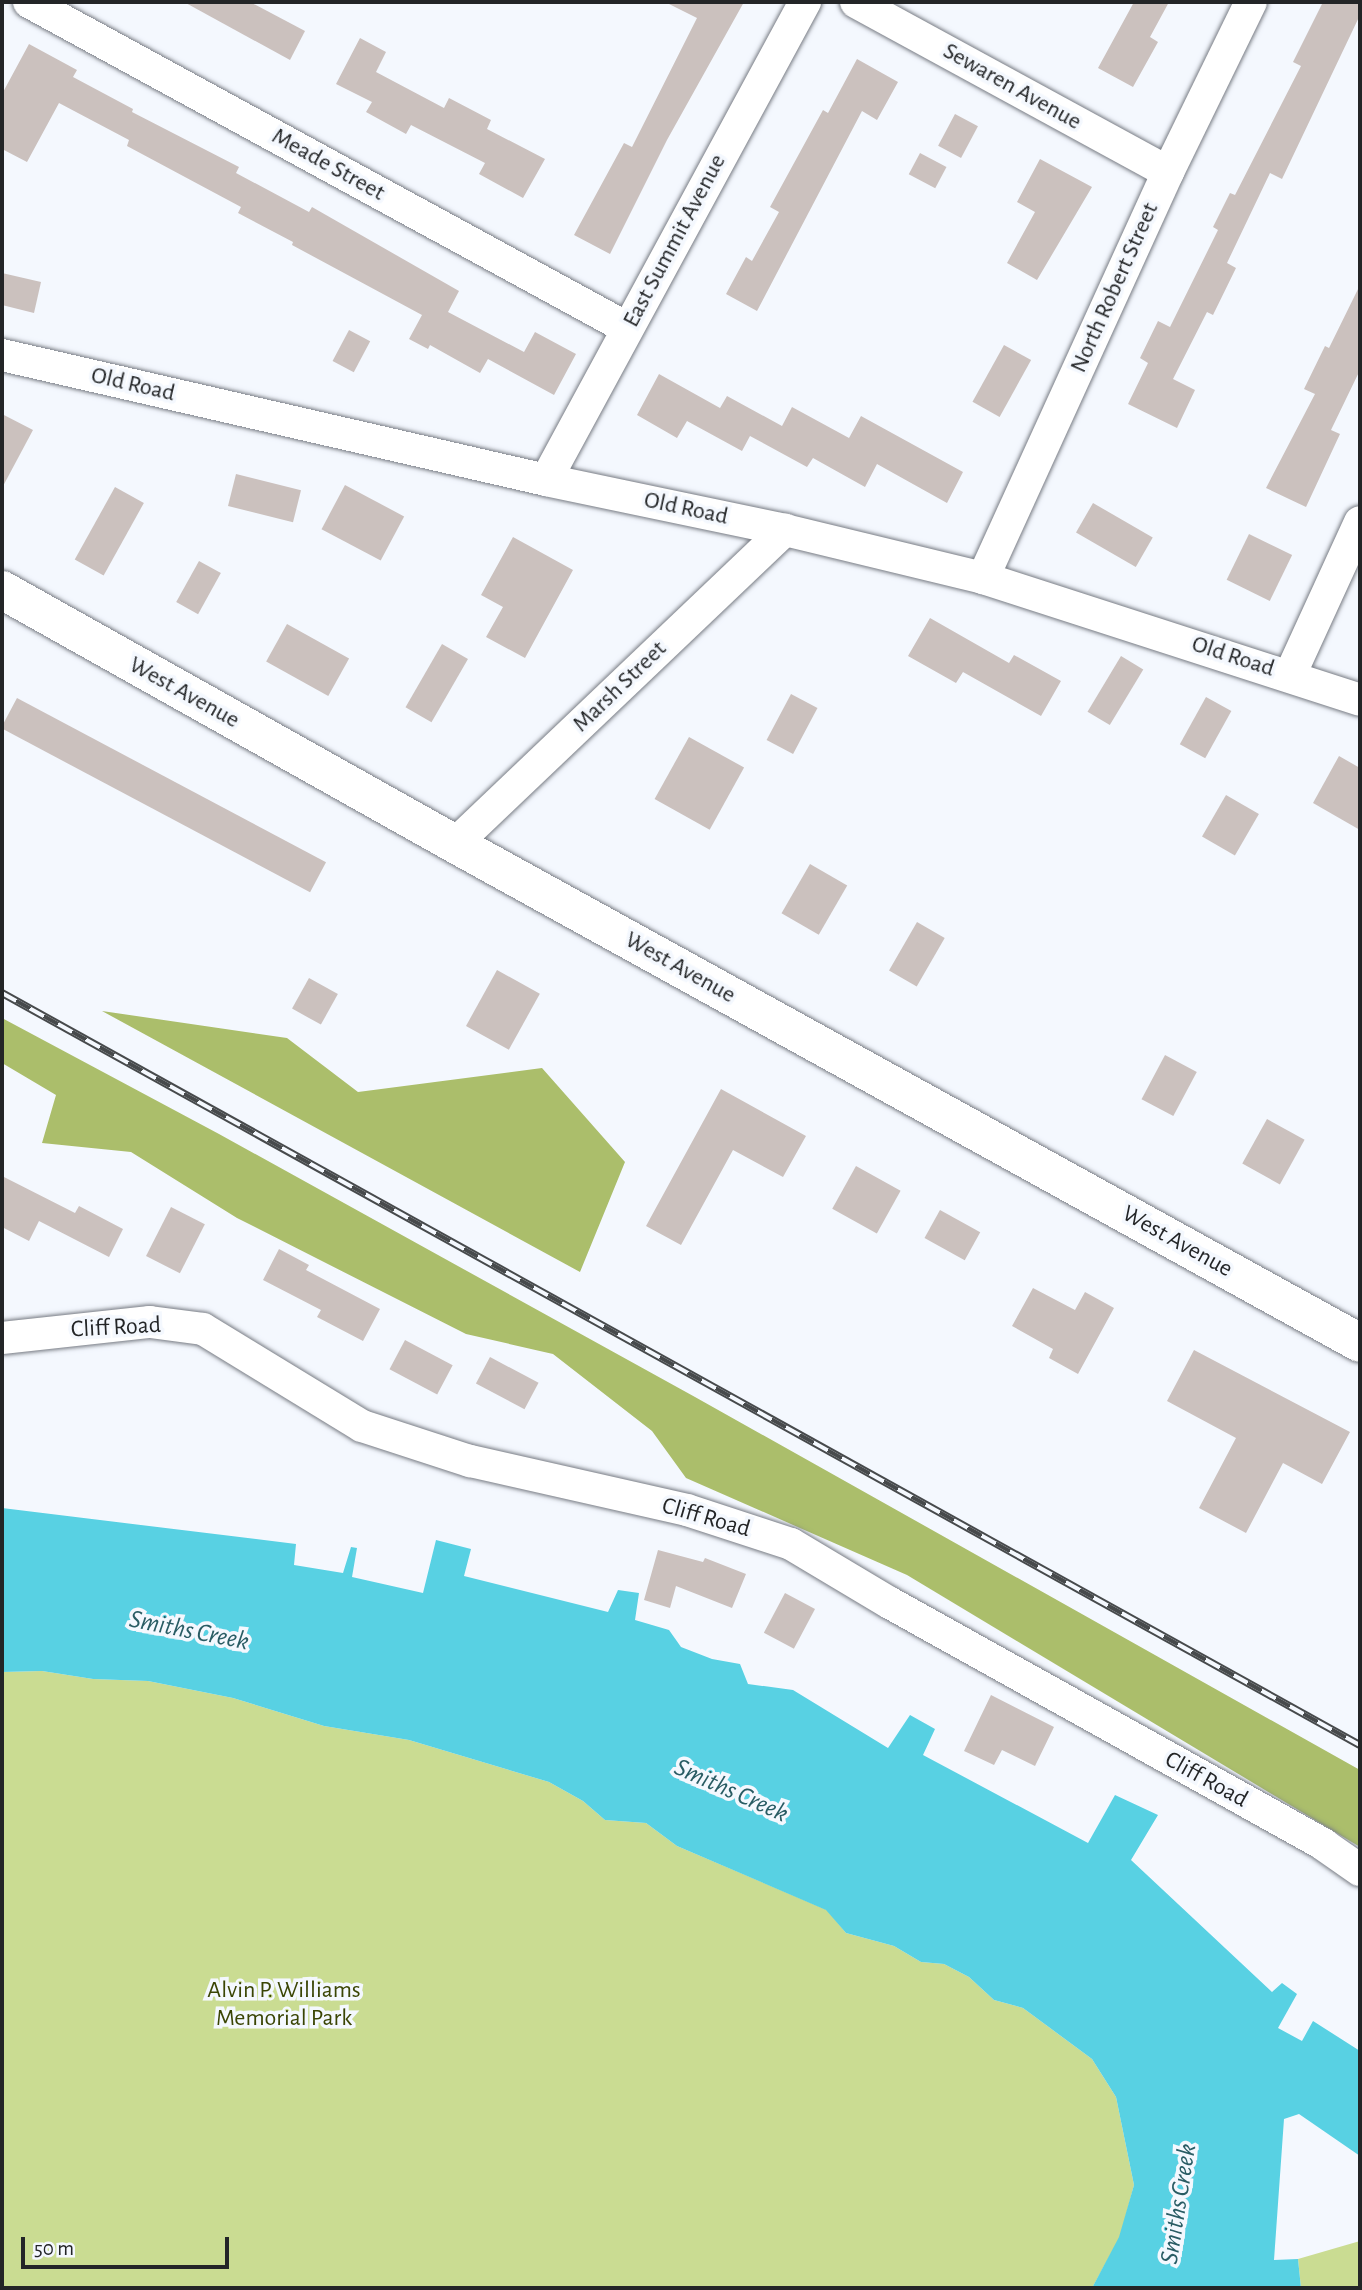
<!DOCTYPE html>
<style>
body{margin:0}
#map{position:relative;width:1362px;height:2290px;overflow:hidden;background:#f4f8fe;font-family:"Alegreya Sans",sans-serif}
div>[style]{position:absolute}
.green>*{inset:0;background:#cadc92}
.forest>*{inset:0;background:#abbe6b}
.water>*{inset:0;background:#58d1e3}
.building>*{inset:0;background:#cbc1be;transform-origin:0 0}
.roads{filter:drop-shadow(0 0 2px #787c84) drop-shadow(0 0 2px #787c84)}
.street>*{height:32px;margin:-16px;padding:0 16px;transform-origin:16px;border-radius:16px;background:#fff}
.secondary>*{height:38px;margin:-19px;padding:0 19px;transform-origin:19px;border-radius:19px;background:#fff}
.rail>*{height:8px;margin-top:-4px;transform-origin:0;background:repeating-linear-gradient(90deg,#f4f8fe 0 16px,#474a4c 0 32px);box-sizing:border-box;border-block:2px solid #474a4c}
span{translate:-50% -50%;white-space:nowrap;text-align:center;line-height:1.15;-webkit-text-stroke:7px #f4f8fe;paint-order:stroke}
.street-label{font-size:24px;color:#232527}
.park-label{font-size:24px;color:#3a4504}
.water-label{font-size:26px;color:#295c64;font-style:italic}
.frame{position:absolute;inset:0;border:4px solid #232527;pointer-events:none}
.scale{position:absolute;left:21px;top:2237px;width:208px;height:32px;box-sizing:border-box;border:4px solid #232527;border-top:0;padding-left:9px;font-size:21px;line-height:24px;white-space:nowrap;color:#232527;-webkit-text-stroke:5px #f4f8fe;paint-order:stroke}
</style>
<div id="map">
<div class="green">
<div style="clip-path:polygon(42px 1671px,93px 1679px,148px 1681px,233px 1698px,324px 1726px,409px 1740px,549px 1782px,583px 1801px,605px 1820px,646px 1823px,677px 1846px,827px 1910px,846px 1933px,894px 1946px,921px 1962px,944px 1964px,969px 1977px,994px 2000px,1023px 2008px,1092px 2059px,1116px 2097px,1134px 2185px,1120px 2237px,1092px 2288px,2px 2288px,2px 1672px)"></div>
<div style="clip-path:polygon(1360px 2241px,1360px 2288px,1301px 2288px,1298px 2259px)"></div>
</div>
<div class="forest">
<div style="clip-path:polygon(102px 1011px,287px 1038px,358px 1092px,542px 1068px,625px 1162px,580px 1272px)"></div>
<div style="clip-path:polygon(2px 1018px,219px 1134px,695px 1397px,1360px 1770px,1360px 1847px,907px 1575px,686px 1478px,652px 1431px,553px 1354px,466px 1334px,237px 1218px,131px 1152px,42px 1143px,56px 1095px,2px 1063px)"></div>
</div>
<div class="water">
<div style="clip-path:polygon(2px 1508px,296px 1544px,294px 1565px,343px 1573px,351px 1547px,357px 1548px,352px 1577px,423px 1593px,436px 1540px,471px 1549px,464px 1576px,608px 1612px,618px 1590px,639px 1593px,635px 1620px,669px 1630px,681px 1647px,712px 1659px,740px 1664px,748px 1684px,793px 1690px,888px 1748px,910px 1715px,935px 1729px,923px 1755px,1088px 1843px,1115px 1795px,1158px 1815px,1131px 1860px,1272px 1992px,1282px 1983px,1297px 1994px,1278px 2028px,1302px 2041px,1313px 2021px,1360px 2051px,1360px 2156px,1299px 2114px,1284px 2119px,1274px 2260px,1298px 2259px,1301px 2288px,1092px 2288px,1119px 2237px,1134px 2185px,1116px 2097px,1092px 2059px,1023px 2008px,994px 2000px,969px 1977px,944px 1964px,921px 1962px,894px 1946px,846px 1933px,826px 1910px,677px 1846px,646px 1823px,605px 1820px,583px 1801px,549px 1782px,409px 1740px,324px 1726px,233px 1698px,148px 1681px,93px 1679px,42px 1671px,2px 1672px)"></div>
</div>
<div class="building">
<div style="clip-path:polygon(184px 2px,250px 2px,305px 31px,290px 60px)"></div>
<div style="clip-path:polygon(665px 2px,744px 2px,667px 140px,610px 254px,574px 235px,624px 143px,632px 147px,697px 18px)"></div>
<div style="clip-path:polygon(1134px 2px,1169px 2px,1150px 37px,1158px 42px,1133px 87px,1098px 68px)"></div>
<div style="clip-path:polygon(1323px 2px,1360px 2px,1360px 15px,1282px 179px,1270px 173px,1227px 263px,1236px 268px,1213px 315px,1207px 312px,1173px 379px,1195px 390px,1177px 428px,1128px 404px,1148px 363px,1140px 358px,1158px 321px,1170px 327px,1218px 230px,1213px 227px,1230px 193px,1235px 195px,1301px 66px,1293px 62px)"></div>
<div style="clip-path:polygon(360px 38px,386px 52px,376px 72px,444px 108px,449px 98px,491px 120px,487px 129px,545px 159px,523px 198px,479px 174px,485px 163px,411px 125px,406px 134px,366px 112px,372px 102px,336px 84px)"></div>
<div style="clip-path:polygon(29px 44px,77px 70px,73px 77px,133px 109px,132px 112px,239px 167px,236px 173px,309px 212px,312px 207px,459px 291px,448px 312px,524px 352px,535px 332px,576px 354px,554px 395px,488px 359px,480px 373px,430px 345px,428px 349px,409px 339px,422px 315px,292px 245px,293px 242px,238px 213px,241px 207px,127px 146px,129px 140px,59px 103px,27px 162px,2px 149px,2px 94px)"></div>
<div style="clip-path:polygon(857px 59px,898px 82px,877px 120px,862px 111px,757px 311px,726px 294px,746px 257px,752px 261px,779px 212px,770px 207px,823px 110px,828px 113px)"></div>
<div style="left:955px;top:114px;width:26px;height:36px;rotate:28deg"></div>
<div style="left:920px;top:153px;width:30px;height:24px;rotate:28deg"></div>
<div style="clip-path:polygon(1040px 159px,1092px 187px,1037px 280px,1007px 263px,1035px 212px,1017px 202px)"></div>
<div style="clip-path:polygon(2px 273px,41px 282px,34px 313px,2px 305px)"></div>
<div style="clip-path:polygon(1360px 285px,1360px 370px,1331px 430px,1340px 434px,1306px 507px,1266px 488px,1315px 394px,1304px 389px,1325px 346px,1329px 348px)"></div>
<div style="left:349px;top:330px;width:24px;height:35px;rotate:28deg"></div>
<div style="left:1004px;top:345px;width:31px;height:65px;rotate:29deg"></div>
<div style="clip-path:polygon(659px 374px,720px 408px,727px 396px,782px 426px,792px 407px,849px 438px,861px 416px,963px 472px,947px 503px,877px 464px,865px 487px,813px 458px,807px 467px,750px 436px,742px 451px,687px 421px,677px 438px,637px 415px)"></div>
<div style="clip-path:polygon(2px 414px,33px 430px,2px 488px)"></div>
<div style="left:236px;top:474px;width:67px;height:33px;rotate:14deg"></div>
<div style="left:345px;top:485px;width:67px;height:50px;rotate:28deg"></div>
<div style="left:115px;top:487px;width:33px;height:83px;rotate:29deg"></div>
<div style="left:1093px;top:503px;width:69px;height:34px;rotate:30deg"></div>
<div style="left:1249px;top:534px;width:48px;height:51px;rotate:26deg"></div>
<div style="clip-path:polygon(513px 537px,573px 570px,525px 658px,486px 637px,503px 607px,481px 595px)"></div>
<div style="left:199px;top:561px;width:25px;height:47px;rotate:29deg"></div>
<div style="clip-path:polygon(930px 618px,1009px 663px,1014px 655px,1061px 681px,1041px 716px,963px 672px,956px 683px,908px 656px)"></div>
<div style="left:287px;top:624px;width:71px;height:43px;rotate:29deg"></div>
<div style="left:442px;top:644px;width:30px;height:73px;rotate:30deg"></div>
<div style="left:1121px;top:656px;width:26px;height:65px;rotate:31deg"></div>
<div style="left:791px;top:694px;width:30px;height:52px;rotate:28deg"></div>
<div style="left:1206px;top:697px;width:29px;height:54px;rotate:29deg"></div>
<div style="left:17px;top:698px;width:350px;height:34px;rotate:28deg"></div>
<div style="left:689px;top:737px;width:63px;height:71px;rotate:29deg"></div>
<div style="clip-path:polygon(1339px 756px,1360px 768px,1360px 830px,1313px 803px)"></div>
<div style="left:1226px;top:795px;width:38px;height:48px;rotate:30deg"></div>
<div style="left:810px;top:864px;width:43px;height:57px;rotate:30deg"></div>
<div style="left:917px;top:922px;width:32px;height:56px;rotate:30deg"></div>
<div style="left:497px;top:970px;width:49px;height:64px;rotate:29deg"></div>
<div style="left:309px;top:978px;width:33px;height:35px;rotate:29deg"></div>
<div style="left:1165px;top:1055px;width:36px;height:50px;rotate:28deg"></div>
<div style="clip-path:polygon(721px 1089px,806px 1136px,783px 1177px,733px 1150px,681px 1245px,646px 1226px)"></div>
<div style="left:1267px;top:1119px;width:43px;height:51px;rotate:29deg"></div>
<div style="left:856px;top:1166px;width:51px;height:49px;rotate:29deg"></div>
<div style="clip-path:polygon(2px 1176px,75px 1213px,79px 1206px,123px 1229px,109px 1257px,39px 1221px,29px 1241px,2px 1227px)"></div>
<div style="left:171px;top:1207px;width:38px;height:55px;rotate:27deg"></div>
<div style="left:940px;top:1210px;width:46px;height:32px;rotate:29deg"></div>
<div style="clip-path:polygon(279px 1249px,309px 1265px,306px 1270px,380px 1309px,363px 1341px,317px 1317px,321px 1310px,263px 1280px)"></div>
<div style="clip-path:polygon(1033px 1288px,1075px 1310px,1085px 1292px,1114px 1308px,1078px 1374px,1049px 1358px,1053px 1349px,1012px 1326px)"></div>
<div style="left:405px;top:1340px;width:54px;height:33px;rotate:28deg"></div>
<div style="clip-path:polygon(1194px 1350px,1350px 1432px,1322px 1484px,1283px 1463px,1246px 1533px,1199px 1508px,1236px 1438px,1167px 1401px)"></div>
<div style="left:490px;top:1357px;width:55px;height:30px;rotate:28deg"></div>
<div style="clip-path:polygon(658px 1550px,703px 1562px,705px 1558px,746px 1574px,732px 1608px,676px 1586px,670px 1608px,644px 1600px)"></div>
<div style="left:785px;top:1593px;width:34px;height:45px;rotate:28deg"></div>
<div style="clip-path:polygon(991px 1695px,1054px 1727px,1035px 1766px,1002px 1750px,994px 1765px,964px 1751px)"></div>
</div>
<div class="roads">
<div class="street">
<div style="left:29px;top:2px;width:681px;rotate:28.6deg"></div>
<div style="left:856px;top:2px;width:355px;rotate:28.6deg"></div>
<div style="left:2px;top:355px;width:558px;rotate:12.94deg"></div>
<div style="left:546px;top:480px;width:244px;rotate:11.8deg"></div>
<div style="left:785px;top:530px;width:204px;rotate:13.6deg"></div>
<div style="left:983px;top:578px;width:396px;rotate:17.9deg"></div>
<div style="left:546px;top:480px;width:544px;rotate:-61.55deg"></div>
<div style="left:983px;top:578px;width:446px;rotate:-65.5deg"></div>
<div style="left:1168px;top:172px;width:189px;rotate:-64deg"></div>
<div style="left:1290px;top:675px;width:168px;rotate:-65.4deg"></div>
<div style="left:455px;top:844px;width:456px;rotate:-43.6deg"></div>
<div style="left:2px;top:1338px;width:149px;rotate:-6.2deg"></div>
<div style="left:150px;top:1322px;width:53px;rotate:7.5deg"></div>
<div style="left:203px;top:1329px;width:186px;rotate:31.4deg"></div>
<div style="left:362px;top:1426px;width:114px;rotate:18deg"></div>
<div style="left:470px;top:1461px;width:222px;rotate:12.7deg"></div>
<div style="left:687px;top:1510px;width:109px;rotate:18.1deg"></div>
<div style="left:791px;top:1544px;width:115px;rotate:30.8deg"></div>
<div style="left:890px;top:1603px;width:497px;rotate:29.1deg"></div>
<div style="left:1324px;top:1845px;width:44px;rotate:34.8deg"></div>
</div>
<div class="secondary">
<div style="left:2px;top:590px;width:519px;rotate:29.28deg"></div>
<div style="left:455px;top:844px;width:1033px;rotate:28.87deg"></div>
</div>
</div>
<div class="rail">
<div style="left:2px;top:993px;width:1552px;rotate:28.98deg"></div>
</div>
<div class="street-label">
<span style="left:1012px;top:87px;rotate:29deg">Sewaren Avenue</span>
<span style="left:328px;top:165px;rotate:29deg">Meade Street</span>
<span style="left:675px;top:241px;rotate:-62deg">East Summit Avenue</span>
<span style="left:1115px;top:288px;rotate:-66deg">North Robert Street</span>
<span style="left:133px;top:385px;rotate:13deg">Old Road</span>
<span style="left:686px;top:509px;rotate:12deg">Old Road</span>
<span style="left:1233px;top:657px;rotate:18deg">Old Road</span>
<span style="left:620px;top:687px;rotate:-44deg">Marsh Street</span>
<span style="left:184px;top:693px;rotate:29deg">West Avenue</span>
<span style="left:680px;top:968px;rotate:29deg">West Avenue</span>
<span style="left:1177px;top:1242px;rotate:29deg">West Avenue</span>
<span style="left:116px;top:1328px;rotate:-3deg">Cliff Road</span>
<span style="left:706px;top:1518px;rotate:16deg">Cliff Road</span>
<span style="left:1206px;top:1780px;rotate:29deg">Cliff Road</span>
</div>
<div class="park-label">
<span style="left:284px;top:2005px">Alvin P. Williams<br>Memorial Park</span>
</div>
<div class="water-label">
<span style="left:189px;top:1631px;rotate:11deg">Smiths Creek</span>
<span style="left:731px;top:1791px;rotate:24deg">Smiths Creek</span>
<span style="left:1179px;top:2204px;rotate:-81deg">Smiths Creek</span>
</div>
<div class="frame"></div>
<div class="scale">50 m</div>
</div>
